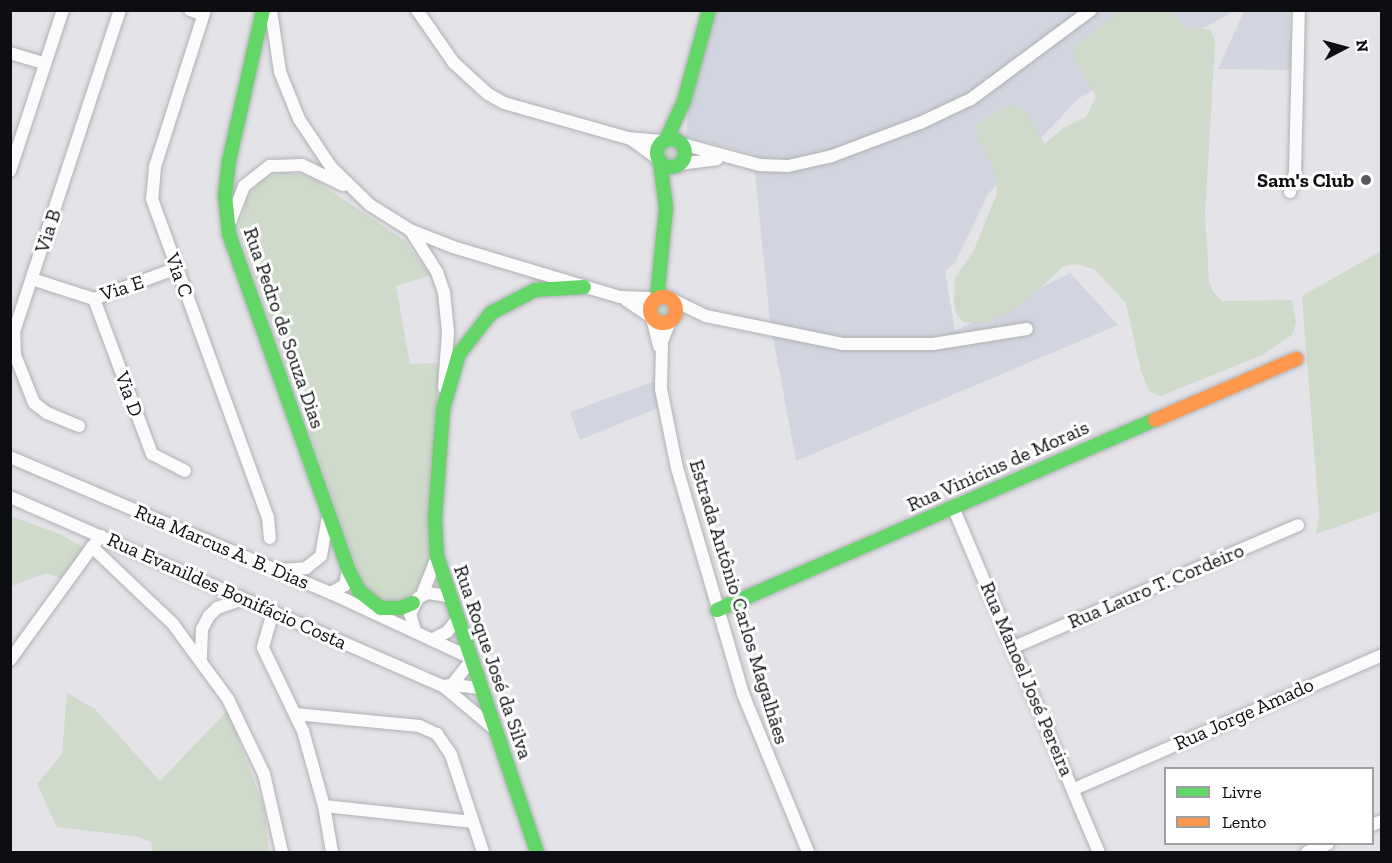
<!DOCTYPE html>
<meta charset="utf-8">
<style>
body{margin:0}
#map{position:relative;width:1392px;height:863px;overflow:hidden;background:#e3e3e8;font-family:"Zilla Slab",serif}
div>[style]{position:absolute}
.built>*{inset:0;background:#d2d5df}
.green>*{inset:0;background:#cfdaca}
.round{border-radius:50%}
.roads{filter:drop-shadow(0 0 2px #b0b1b5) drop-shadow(0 0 2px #b0b1b5)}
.street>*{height:12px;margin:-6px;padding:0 6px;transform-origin:6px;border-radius:6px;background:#fbfbfc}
.fast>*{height:14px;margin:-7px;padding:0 7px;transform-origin:7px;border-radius:7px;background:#63d668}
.fast>.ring{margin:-7px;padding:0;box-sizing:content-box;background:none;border:14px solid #63d668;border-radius:50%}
.slow>*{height:14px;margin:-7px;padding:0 7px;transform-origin:7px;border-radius:7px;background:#ff974d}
.slow>.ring{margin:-7px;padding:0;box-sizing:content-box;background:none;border:14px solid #ff974d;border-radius:50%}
.dots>*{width:16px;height:16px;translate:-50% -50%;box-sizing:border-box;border:3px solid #fff;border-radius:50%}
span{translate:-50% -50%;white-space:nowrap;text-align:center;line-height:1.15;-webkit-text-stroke:6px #fff;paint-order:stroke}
.poi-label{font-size:20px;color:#0d0e11;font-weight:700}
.right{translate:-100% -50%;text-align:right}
.street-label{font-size:20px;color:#0d0e11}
.frame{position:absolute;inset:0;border:12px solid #0d0e11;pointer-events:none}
.legend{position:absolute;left:1164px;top:767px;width:210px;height:78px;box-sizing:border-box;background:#fff;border:2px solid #9e9fa0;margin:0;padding:8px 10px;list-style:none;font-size:18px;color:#0d0e11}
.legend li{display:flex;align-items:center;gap:12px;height:30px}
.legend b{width:30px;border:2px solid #9e9fa0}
.north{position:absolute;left:1314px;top:18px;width:60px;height:60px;-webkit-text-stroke:4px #fff;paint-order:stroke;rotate:84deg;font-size:16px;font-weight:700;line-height:24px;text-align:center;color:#0d0e11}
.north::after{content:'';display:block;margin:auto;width:21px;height:27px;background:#0d0e11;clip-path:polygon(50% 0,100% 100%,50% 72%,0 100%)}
</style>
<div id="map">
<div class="built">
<div style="clip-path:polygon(716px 11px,1234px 11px,1079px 98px,988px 194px,955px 263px,945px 271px,955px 331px,1070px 273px,1118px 325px,796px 461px,770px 321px,753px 154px,686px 137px,689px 102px)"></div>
<div style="clip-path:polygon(1244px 11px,1289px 11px,1292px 70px,1218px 69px)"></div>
<div style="clip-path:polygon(655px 381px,658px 408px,580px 440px,570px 412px)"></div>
</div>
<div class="green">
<div style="clip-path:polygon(1121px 11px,1170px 11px,1188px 29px,1211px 29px,1215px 44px,1205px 215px,1209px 281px,1213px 292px,1222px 301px,1292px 300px,1296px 323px,1292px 335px,1262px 355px,1161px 396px,1150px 392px,1141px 372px,1126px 303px,1094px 269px,1076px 264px,1064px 266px,1019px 307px,986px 323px,963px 322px,956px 313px,954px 302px,955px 278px,974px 250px,997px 193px,995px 169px,978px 138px,977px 125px,1005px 107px,1017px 106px,1027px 113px,1045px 144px,1063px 128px,1086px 117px,1096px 97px,1074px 57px,1076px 45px)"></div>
<div class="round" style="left:664px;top:145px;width:16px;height:16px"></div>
<div style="clip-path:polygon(284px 172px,309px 176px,405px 241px,431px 275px,396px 286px,410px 364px,439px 363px,429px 566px,419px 587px,406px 599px,381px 603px,364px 588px,239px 229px,247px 198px,262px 179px)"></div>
<div style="clip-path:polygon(1381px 251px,1381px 511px,1316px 534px,1319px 515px,1302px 296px)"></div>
<div class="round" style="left:656px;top:303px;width:14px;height:14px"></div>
<div style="clip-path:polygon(10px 516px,60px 534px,92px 552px,66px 580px,46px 573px,11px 586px)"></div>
<div style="clip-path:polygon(67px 693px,95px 709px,160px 781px,228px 710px,264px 808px,269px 852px,153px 852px,151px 842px,139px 837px,57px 827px,37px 784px,62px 754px)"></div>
</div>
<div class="roads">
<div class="street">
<div style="left:190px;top:10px;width:14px;rotate:21deg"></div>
<div style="left:205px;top:10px;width:165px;rotate:107.7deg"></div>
<div style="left:155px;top:167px;width:32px;rotate:95deg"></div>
<div style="left:152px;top:199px;width:338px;rotate:70deg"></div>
<div style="left:268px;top:517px;width:21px;rotate:85deg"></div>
<div style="left:271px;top:10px;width:63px;rotate:81.7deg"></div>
<div style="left:280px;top:72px;width:51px;rotate:68deg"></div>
<div style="left:299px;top:119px;width:58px;rotate:56.3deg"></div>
<div style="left:331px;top:167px;width:54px;rotate:44.3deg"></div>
<div style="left:370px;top:205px;width:47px;rotate:32deg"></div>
<div style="left:410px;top:230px;width:46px;rotate:21.6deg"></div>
<div style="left:453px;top:247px;width:174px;rotate:16.7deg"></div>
<div style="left:620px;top:297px;width:36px;rotate:2deg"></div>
<div style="left:417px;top:10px;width:65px;rotate:55.1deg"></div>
<div style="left:454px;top:63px;width:46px;rotate:42.4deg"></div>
<div style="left:488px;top:94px;width:18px;rotate:29deg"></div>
<div style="left:504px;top:103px;width:129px;rotate:15.8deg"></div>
<div style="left:628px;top:138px;width:37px;rotate:5deg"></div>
<div style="left:10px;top:53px;width:37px;rotate:17deg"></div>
<div style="left:632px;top:140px;width:34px;rotate:36deg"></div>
<div style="left:682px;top:144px;width:81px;rotate:15.1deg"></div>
<div style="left:760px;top:165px;width:28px;rotate:2deg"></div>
<div style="left:788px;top:166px;width:45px;rotate:-12.8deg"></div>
<div style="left:832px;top:156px;width:94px;rotate:-20.6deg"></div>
<div style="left:920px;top:123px;width:56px;rotate:-25.2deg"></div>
<div style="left:971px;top:99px;width:149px;rotate:-36.6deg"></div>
<div style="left:679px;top:164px;width:38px;rotate:-7deg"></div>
<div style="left:10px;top:171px;width:169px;rotate:-71.8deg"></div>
<div style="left:1290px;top:192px;width:21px;rotate:-76deg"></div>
<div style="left:1295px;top:172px;width:162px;rotate:-88.6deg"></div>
<div style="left:231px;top:220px;width:36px;rotate:-69deg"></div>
<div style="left:244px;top:186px;width:33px;rotate:-38deg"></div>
<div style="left:270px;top:166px;width:32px;rotate:-2deg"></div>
<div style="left:302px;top:165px;width:46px;rotate:26deg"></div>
<div style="left:411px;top:231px;width:49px;rotate:57.6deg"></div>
<div style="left:437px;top:272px;width:21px;rotate:71deg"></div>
<div style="left:444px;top:292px;width:40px;rotate:84.3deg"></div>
<div style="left:448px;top:332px;width:56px;rotate:94.1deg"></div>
<div style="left:32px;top:279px;width:65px;rotate:17.9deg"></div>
<div style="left:94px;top:299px;width:89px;rotate:-20.5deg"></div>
<div style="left:94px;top:299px;width:165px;rotate:69.5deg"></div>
<div style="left:152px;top:454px;width:37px;rotate:27deg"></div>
<div style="left:671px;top:299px;width:39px;rotate:26deg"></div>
<div style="left:706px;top:316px;width:139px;rotate:11.6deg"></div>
<div style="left:842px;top:344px;width:91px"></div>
<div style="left:933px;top:344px;width:95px;rotate:-9.1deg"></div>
<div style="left:626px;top:300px;width:30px;rotate:34deg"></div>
<div style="left:652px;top:318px;width:29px;rotate:76deg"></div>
<div style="left:670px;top:321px;width:22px;rotate:111deg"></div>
<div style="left:662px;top:342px;width:47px;rotate:91.2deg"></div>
<div style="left:661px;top:389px;width:81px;rotate:78.6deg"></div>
<div style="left:677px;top:468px;width:235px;rotate:73.7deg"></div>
<div style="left:743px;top:694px;width:171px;rotate:67.6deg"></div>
<div style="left:79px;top:426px;width:35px;rotate:-158deg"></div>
<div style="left:47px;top:413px;width:16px;rotate:-142deg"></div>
<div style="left:34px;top:403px;width:52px;rotate:-111.6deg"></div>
<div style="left:15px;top:355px;width:23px;rotate:-92deg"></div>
<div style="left:14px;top:332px;width:339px;rotate:-71.8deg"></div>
<div style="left:10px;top:457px;width:349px;rotate:23deg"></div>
<div style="left:331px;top:593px;width:152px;rotate:24.9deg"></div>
<div style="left:10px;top:497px;width:472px;rotate:23.6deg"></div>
<div style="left:443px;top:686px;width:64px;rotate:39.9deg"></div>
<div style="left:953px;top:507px;width:375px;rotate:67.1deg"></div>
<div style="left:101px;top:536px;width:14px;rotate:129deg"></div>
<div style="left:92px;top:547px;width:112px;rotate:43.5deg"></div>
<div style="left:173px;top:624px;width:93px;rotate:53.7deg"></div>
<div style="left:228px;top:699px;width:83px;rotate:64.4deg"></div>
<div style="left:264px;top:774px;width:80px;rotate:77deg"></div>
<div style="left:280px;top:570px;width:26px;rotate:-4deg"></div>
<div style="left:306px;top:568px;width:19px;rotate:-39deg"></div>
<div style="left:321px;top:556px;width:36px;rotate:-80deg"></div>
<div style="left:331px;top:593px;width:16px;rotate:-30deg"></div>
<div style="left:345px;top:585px;width:16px;rotate:-79deg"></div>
<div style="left:422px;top:595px;width:41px;rotate:-68.5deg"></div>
<div style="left:273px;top:612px;width:37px;rotate:106deg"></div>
<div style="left:263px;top:648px;width:92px;rotate:64.3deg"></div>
<div style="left:303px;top:731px;width:78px;rotate:74.4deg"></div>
<div style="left:324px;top:806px;width:47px;rotate:80.1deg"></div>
<div style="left:415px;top:631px;width:18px;rotate:-106deg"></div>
<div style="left:410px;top:614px;width:18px;rotate:-63deg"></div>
<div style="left:418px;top:598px;width:11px;rotate:-27deg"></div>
<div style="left:428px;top:593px;width:20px;rotate:9deg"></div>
<div style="left:433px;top:639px;width:16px;rotate:-27deg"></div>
<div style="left:447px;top:632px;width:14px;rotate:-51deg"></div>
<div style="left:1014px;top:647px;width:309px;rotate:-23.2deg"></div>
<div style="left:201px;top:657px;width:28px;rotate:-88deg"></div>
<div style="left:202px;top:629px;width:15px;rotate:-62deg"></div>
<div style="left:209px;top:616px;width:11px;rotate:-45deg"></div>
<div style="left:217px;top:608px;width:28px;rotate:-19deg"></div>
<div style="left:10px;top:660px;width:140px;rotate:-54deg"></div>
<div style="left:452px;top:685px;width:28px;rotate:6deg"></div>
<div style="left:443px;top:686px;width:9px;rotate:-6deg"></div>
<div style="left:452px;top:685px;width:29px;rotate:-52deg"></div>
<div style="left:295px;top:714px;width:125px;rotate:5.5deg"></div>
<div style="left:419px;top:726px;width:20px;rotate:24deg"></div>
<div style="left:437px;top:734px;width:25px;rotate:56deg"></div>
<div style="left:451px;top:755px;width:102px;rotate:71.7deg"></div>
<div style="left:1074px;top:789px;width:336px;rotate:-23.5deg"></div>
<div style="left:324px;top:806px;width:150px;rotate:6.1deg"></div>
<div style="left:1372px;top:825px;width:11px;rotate:-22deg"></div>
<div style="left:1307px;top:852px;width:22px;rotate:-21deg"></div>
</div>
<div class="fast">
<div style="left:263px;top:10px;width:155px;rotate:102.7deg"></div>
<div style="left:229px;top:161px;width:34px;rotate:97deg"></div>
<div style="left:225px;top:195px;width:39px;rotate:84deg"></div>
<div style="left:229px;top:234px;width:356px;rotate:70.4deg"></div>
<div style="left:348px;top:569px;width:25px;rotate:63deg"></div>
<div style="left:359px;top:591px;width:28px;rotate:38deg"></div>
<div style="left:381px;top:608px;width:20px"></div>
<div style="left:401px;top:608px;width:13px;rotate:-23deg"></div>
<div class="ring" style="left:657px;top:139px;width:14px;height:14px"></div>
<div style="left:666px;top:140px;width:43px;rotate:-65.2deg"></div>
<div style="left:684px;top:101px;width:94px;rotate:-74.6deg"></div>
<div style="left:657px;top:298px;width:90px;rotate:-84.3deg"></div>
<div style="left:666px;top:208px;width:47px;rotate:-97.3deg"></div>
<div style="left:717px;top:610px;width:477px;rotate:-23.5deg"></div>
<div style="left:537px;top:852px;width:311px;rotate:-108.7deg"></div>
<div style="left:437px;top:557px;width:39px;rotate:-93deg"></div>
<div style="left:435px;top:518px;width:109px;rotate:-85.8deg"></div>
<div style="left:443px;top:409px;width:57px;rotate:-73.8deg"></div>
<div style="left:459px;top:354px;width:52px;rotate:-52deg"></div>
<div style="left:491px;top:313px;width:50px;rotate:-27.6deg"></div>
<div style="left:535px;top:290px;width:49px;rotate:-3.5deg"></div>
</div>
<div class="slow">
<div class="ring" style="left:650px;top:297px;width:12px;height:12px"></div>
<div style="left:1155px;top:420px;width:154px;rotate:-23.4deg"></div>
</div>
</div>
<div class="dots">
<div style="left:1366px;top:180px;background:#58595c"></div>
</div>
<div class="poi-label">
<span class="right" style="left:1354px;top:180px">Sam's Club</span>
</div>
<div class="street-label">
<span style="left:48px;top:231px;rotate:-72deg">Via B</span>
<span style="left:179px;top:275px;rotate:70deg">Via C</span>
<span style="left:122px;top:288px;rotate:-18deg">Via E</span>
<span style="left:284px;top:328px;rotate:71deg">Rua Pedro de Souza Dias</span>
<span style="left:129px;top:394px;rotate:70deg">Via D</span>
<span style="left:998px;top:466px;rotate:-24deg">Rua Vinicius de Morais</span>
<span style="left:222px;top:547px;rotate:23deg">Rua Marcus A. B. Dias</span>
<span style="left:1156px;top:586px;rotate:-23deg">Rua Lauro T. Cordeiro</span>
<span style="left:227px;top:591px;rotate:24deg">Rua Evanildes Bonifácio Costa</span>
<span style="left:739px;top:602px;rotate:73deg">Estrada Antônio Carlos Magalhães</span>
<span style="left:493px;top:662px;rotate:71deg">Rua Roque José da Silva</span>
<span style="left:1027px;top:679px;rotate:67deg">Rua Manoel José Pereira</span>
<span style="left:1244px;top:714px;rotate:-24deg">Rua Jorge Amado</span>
</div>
<div class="frame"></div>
<ul class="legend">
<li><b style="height:8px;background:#63d668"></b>Livre</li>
<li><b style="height:8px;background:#ff974d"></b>Lento</li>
</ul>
<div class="north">N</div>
</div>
